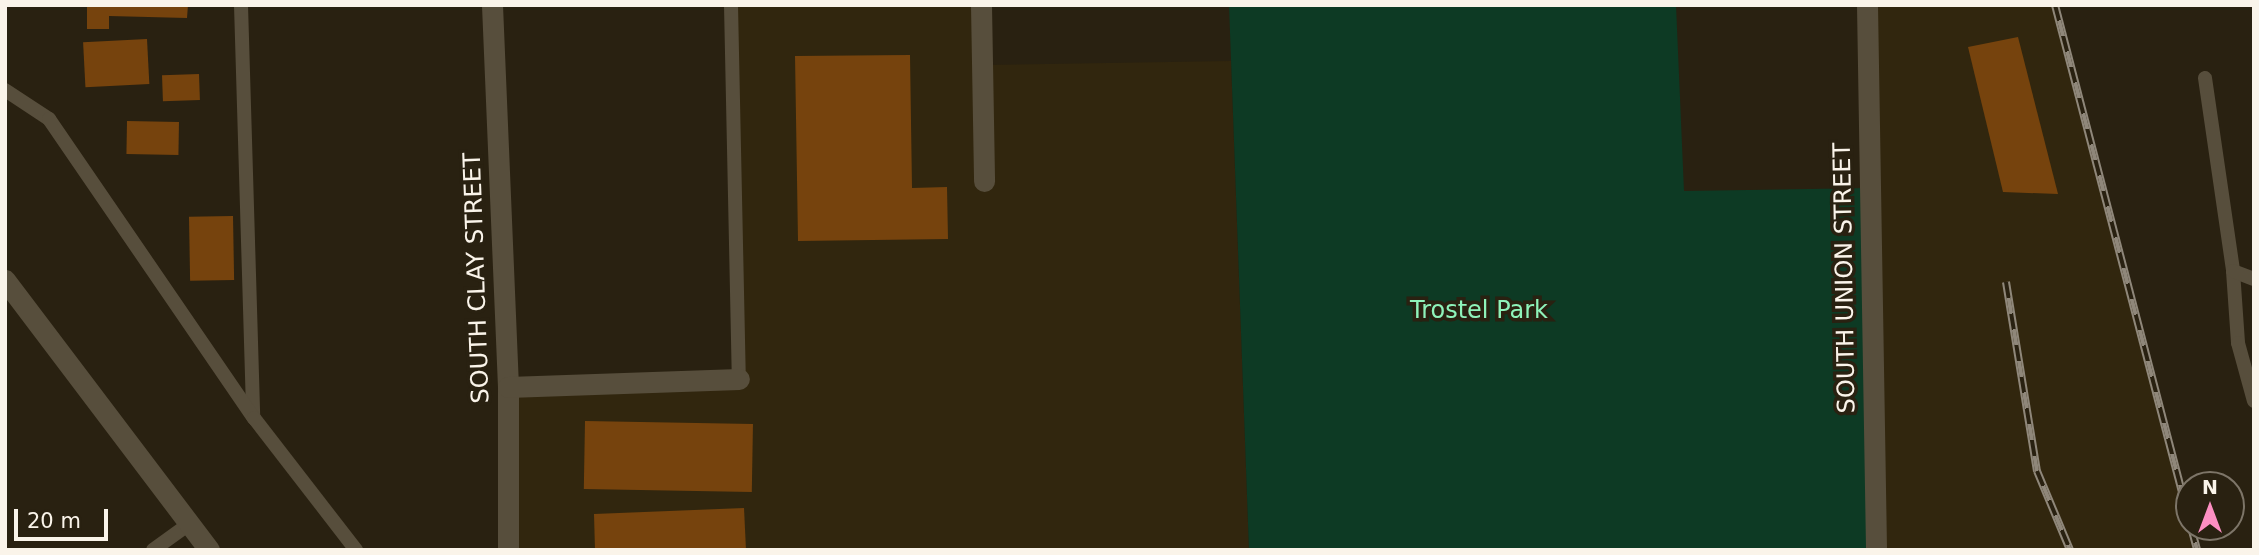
<!DOCTYPE html>
<style>
body{margin:0}
#map{position:relative;width:2259px;height:555px;overflow:hidden;background:#292111;font-family:"DejaVu Sans",sans-serif}
div>[style]{position:absolute}
.built>*{inset:0;background:#31260e}
.green>*{inset:0;background:#0d3a24}
.building>*{inset:0;background:#76430d;transform-origin:0 0}
.lane>*{height:14px;margin:-7px;padding:0 7px;transform-origin:7px;border-radius:7px;background:#574e3c}
.street>*{height:21px;margin:-10.5px;padding:0 10.5px;transform-origin:10.5px;border-radius:10.5px;background:#574e3c}
.secondary>*{height:21px;margin:-10.5px;padding:0 10.5px;transform-origin:10.5px;border-radius:10.5px;background:#574e3c}
.rail>*{height:8px;margin-top:-4px;transform-origin:0;background:repeating-linear-gradient(90deg,#292111 0 16px,#8f877a 0 32px);box-sizing:border-box;border-block:2px solid #8f877a}
span{translate:-50% -50%;white-space:nowrap;text-align:center;line-height:1.15;-webkit-text-stroke:7px #292111;paint-order:stroke}
.street-label{font-size:24px;color:#faf4ea}
.park-label{font-size:24px;color:#8ef3ba}
.frame{position:absolute;inset:0;border:7px solid #faf4ea;pointer-events:none}
.north{position:absolute;left:2175px;top:471px;width:70px;height:70px;box-sizing:border-box;background:#292111;border:2px solid #7d7568;border-radius:50%;rotate:0deg;font-size:19px;font-weight:700;line-height:28px;text-align:center;color:#faf4ea}
.north::after{content:'';display:block;margin:auto;width:24px;height:32px;background:#fc8fc2;clip-path:polygon(50% 0,100% 100%,50% 72%,0 100%)}
.scale{position:absolute;left:14px;top:509px;width:94px;height:32px;box-sizing:border-box;border:4px solid #faf4ea;border-top:0;padding-left:9px;font-size:21px;line-height:24px;white-space:nowrap;color:#faf4ea;-webkit-text-stroke:5px #292111;paint-order:stroke}
</style>
<div id="map">
<div class="built">
<div style="clip-path:polygon(731px 5px,981px 5px,983px 65px,1231px 61px,1249px 550px,508px 550px,508px 387px,739px 379px)"></div>
<div style="clip-path:polygon(1867px 5px,2055px 5px,2197px 550px,1876px 550px)"></div>
</div>
<div class="green">
<div style="clip-path:polygon(1229px 5px,1676px 5px,1684px 191px,1870px 188px,1876px 550px,1249px 550px)"></div>
</div>
<div class="building">
<div style="clip-path:polygon(87px 5px,188px 5px,187px 18px,109px 16px,109px 29px,87px 29px)"></div>
<div style="clip-path:polygon(2018px 37px,2058px 194px,2003px 192px,1968px 47px)"></div>
<div style="left:147px;top:39px;width:45px;height:64px;rotate:87deg"></div>
<div style="clip-path:polygon(910px 55px,912px 188px,947px 187px,948px 239px,798px 241px,795px 56px)"></div>
<div style="left:199px;top:74px;width:26px;height:37px;rotate:88deg"></div>
<div style="left:127px;top:121px;width:52px;height:33px;rotate:1deg"></div>
<div style="left:233px;top:216px;width:64px;height:44px;rotate:89deg"></div>
<div style="left:585px;top:421px;width:168px;height:68px;rotate:1deg"></div>
<div style="clip-path:polygon(744px 508px,746px 550px,595px 550px,594px 514px)"></div>
</div>
<div class="lane">
<div style="left:241px;top:5px;width:412px;rotate:88.3deg"></div>
<div style="left:731px;top:5px;width:374px;rotate:88.8deg"></div>
<div style="left:2205px;top:78px;width:195px;rotate:81.7deg"></div>
<div style="left:2233px;top:271px;width:72px;rotate:86deg"></div>
<div style="left:2238px;top:343px;width:60px;rotate:74.6deg"></div>
<div style="left:5px;top:90px;width:53px;rotate:33.4deg"></div>
<div style="left:49px;top:119px;width:363px;rotate:55.6deg"></div>
<div style="left:254px;top:418px;width:167px;rotate:52.3deg"></div>
<div style="left:2233px;top:271px;width:22px;rotate:21deg"></div>
<div style="left:153px;top:550px;width:44px;rotate:-35.8deg"></div>
</div>
<div class="street">
<div style="left:492px;top:5px;width:382px;rotate:87.6deg"></div>
<div style="left:508px;top:387px;width:163px;rotate:90deg"></div>
<div style="left:981px;top:5px;width:176px;rotate:89deg"></div>
<div style="left:1867px;top:5px;width:545px;rotate:89.05deg"></div>
<div style="left:508px;top:387px;width:231px;rotate:-2deg"></div>
</div>
<div class="secondary">
<div style="left:5px;top:280px;width:338px;rotate:52.9deg"></div>
</div>
<div class="rail">
<div style="left:2055px;top:5px;width:531px;rotate:75.39deg"></div>
<div style="left:2006px;top:282px;width:192px;rotate:80.7deg"></div>
<div style="left:2037px;top:471px;width:86px;rotate:67.3deg"></div>
<div style="left:2191px;top:527px;width:24px;rotate:75deg"></div>
</div>
<div class="street-label">
<span style="left:477px;top:278px;rotate:-92deg">SOUTH CLAY STREET</span>
<span style="left:1845px;top:278px;rotate:-91deg">SOUTH UNION STREET</span>
</div>
<div class="park-label">
<span style="left:1479px;top:311px">Trostel Park</span>
</div>
<div class="frame"></div>
<div class="north">N</div>
<div class="scale">20 m</div>
</div>
